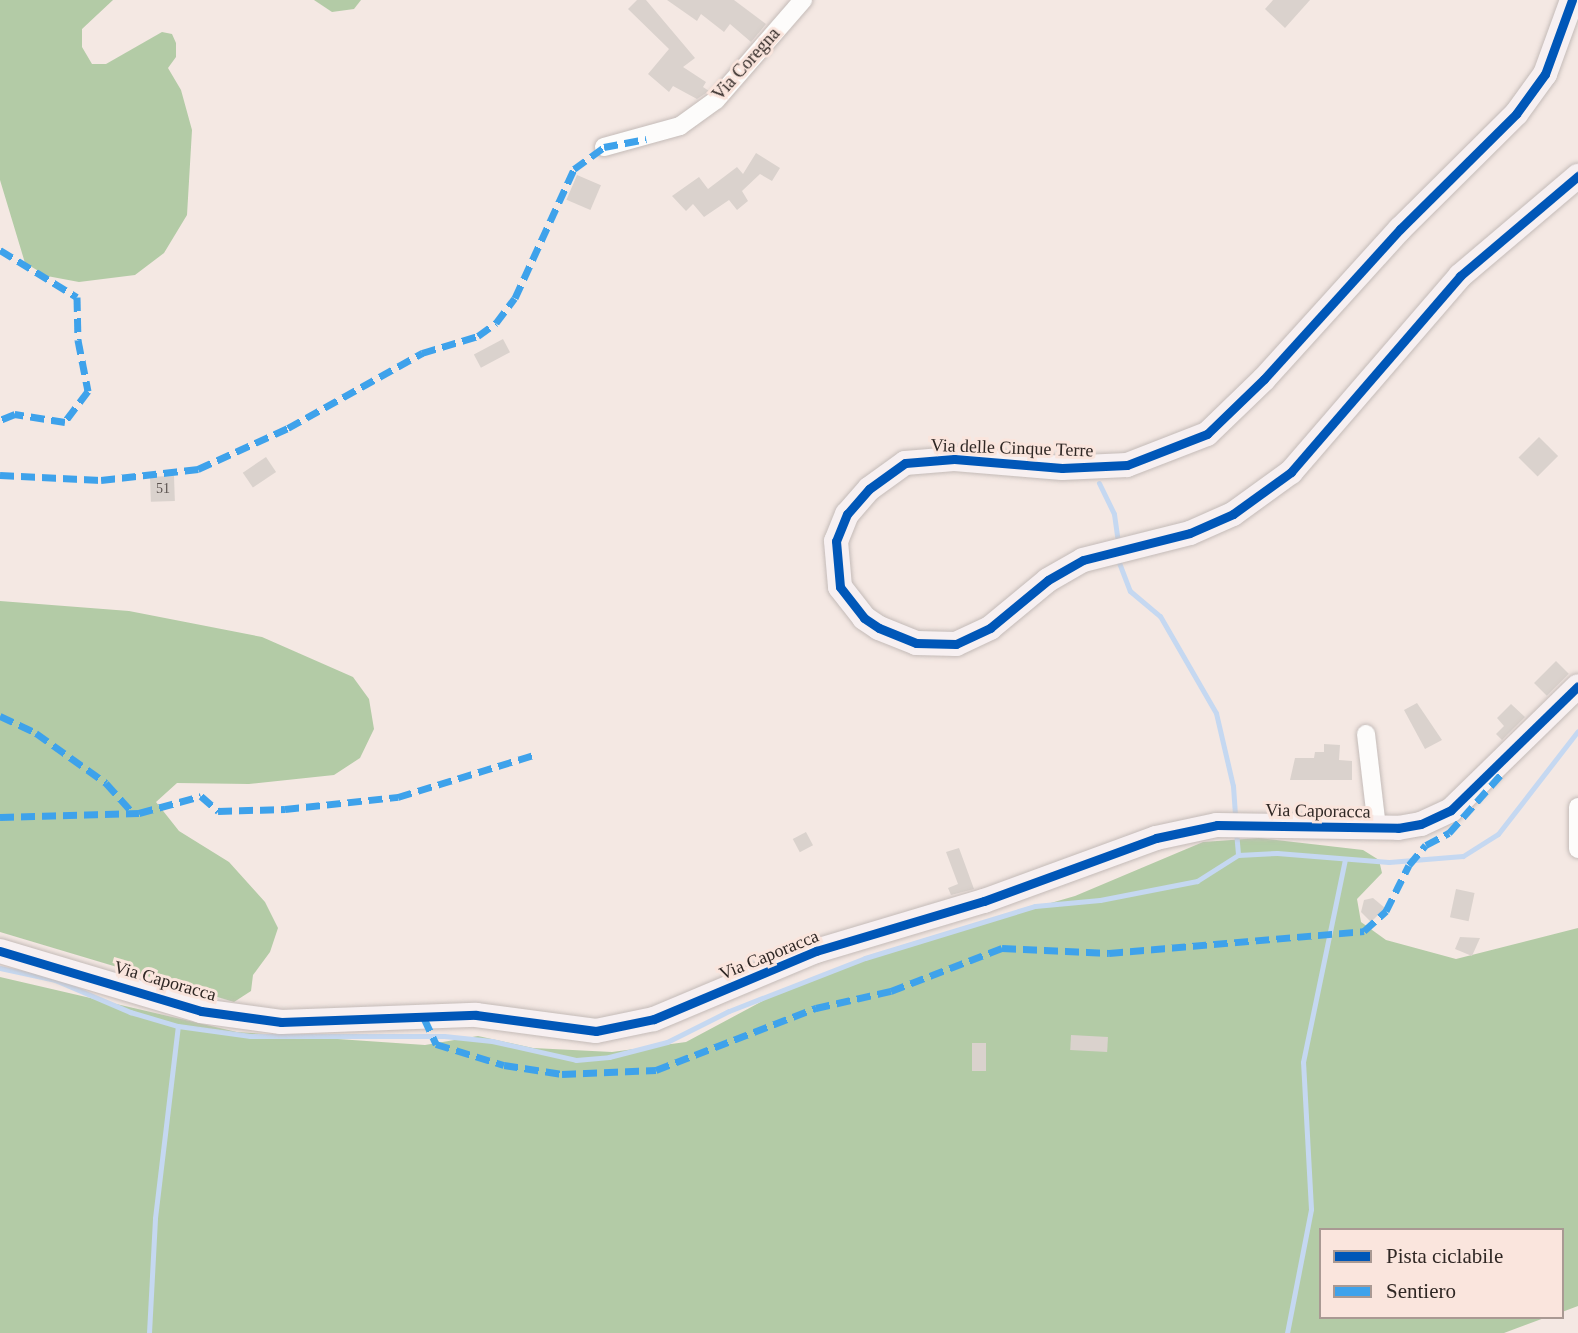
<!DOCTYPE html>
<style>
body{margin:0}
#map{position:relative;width:1578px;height:1333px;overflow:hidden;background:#f4e8e3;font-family:Georgia,serif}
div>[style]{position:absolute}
.forest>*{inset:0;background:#b3cba6}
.stream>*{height:5px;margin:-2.5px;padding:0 2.5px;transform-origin:2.5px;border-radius:2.5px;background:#c5d8f1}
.building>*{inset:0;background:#dad2cd;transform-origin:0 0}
.roads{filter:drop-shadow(0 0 2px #c4bbb8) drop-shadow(0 0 2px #c4bbb8)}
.street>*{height:18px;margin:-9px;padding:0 9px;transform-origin:9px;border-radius:9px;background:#fdfcfb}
.secondary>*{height:24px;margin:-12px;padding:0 12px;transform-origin:12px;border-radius:12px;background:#f7f0f1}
.quiet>*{height:7px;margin-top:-3.5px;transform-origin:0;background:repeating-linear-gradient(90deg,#3ea2eb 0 14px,transparent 0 21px)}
.cycleway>*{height:9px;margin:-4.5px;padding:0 4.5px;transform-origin:4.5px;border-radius:4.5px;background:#0057b8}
span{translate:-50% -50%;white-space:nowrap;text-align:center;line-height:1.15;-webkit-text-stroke:6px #fae5dd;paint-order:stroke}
.number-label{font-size:14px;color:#5a524f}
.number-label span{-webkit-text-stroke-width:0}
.street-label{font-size:18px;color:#2f2724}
.legend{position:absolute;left:1319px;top:1228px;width:245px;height:91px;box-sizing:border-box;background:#fae5dd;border:2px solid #a99993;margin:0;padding:9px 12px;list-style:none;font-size:21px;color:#2f2724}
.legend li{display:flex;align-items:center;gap:14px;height:35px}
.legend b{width:35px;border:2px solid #a99993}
</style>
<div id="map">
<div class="forest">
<div style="clip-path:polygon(0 0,113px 0,82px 29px,82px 47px,92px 64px,106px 64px,162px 32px,172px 34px,176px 43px,176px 57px,168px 68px,181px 90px,192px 130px,187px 215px,164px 253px,135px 275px,79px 282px,47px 276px,25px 263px,0 180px)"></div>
<div style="clip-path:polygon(314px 0,361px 0,354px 9px,332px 12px)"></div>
<div style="clip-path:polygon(0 601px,129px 611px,262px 637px,353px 677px,369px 699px,374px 729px,360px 758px,334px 775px,249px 784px,177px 783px,156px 802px,179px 831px,229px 862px,265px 902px,278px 928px,270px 952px,253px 975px,251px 991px,234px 1002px,0 932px)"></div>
<div style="clip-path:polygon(1259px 838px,1363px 850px,1379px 860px,1382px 873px,1357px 899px,1361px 922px,1386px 940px,1456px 959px,1578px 928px,1578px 1306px,1562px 1312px,1562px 1230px,1321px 1230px,1321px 1317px,1547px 1317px,1504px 1333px,0 1333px,0 977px,237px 1032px,425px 1045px,478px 1036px,533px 1048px,612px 1052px,686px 1042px,772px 996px,884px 951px,1075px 896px,1203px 842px)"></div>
</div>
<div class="stream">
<div style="left:1099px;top:483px;width:34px;rotate:64deg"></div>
<div style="left:1114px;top:514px;width:29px;rotate:82deg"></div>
<div style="left:1118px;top:560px;width:33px;rotate:69deg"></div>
<div style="left:1130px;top:591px;width:39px;rotate:40deg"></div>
<div style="left:1160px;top:616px;width:112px;rotate:60deg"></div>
<div style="left:1216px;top:713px;width:75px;rotate:76.9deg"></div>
<div style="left:1233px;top:786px;width:31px;rotate:86deg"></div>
<div style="left:1236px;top:831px;width:24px;rotate:85deg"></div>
<div style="left:0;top:968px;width:56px;rotate:12.3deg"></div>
<div style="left:55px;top:980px;width:82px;rotate:23.1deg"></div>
<div style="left:130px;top:1012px;width:50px;rotate:16.3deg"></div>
<div style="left:178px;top:1026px;width:73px;rotate:7.9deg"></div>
<div style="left:250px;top:1036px;width:194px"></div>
<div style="left:444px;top:1036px;width:48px;rotate:5.9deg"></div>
<div style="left:492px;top:1041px;width:86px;rotate:12.7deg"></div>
<div style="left:576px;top:1060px;width:33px;rotate:-5deg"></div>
<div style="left:609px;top:1057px;width:60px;rotate:-14.5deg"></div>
<div style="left:667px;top:1042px;width:69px;rotate:-26.6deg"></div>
<div style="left:729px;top:1011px;width:146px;rotate:-21.3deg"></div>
<div style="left:865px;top:958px;width:178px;rotate:-17deg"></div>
<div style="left:1035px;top:906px;width:65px;rotate:-5.3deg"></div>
<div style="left:1100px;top:900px;width:99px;rotate:-11.1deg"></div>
<div style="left:1197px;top:881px;width:49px;rotate:-32.4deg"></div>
<div style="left:1238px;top:855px;width:39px;rotate:-3deg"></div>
<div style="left:1277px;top:853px;width:112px;rotate:4.6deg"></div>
<div style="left:1389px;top:862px;width:74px;rotate:-4.6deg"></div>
<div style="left:1463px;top:856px;width:41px;rotate:-32.2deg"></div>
<div style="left:1498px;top:834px;width:130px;rotate:-52.2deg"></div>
<div style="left:149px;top:1333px;width:115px;rotate:-87deg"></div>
<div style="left:155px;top:1218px;width:193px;rotate:-83.2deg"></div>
<div style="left:1287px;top:1333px;width:126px;rotate:-79deg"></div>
<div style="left:1311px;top:1209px;width:147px;rotate:-93.1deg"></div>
<div style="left:1303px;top:1062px;width:207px;rotate:-78.3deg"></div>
</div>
<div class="building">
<div style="clip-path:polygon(637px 0,646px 0,695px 58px,683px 67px,706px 82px,703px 87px,709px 91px,697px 99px,673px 86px,669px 92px,648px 74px,669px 49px,628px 9px)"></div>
<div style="clip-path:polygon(667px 0,734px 0,766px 24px,751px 42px,730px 24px,724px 32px,701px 14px,697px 21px)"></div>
<div style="clip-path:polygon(1273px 0,1310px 0,1285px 28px,1265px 9px)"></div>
<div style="clip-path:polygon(756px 153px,780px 168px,772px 181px,760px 174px,742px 191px,748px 201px,737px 210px,729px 200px,704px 217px,693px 204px,686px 211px,672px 196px,699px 177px,708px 189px,737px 167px,743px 174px)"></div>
<div style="left:577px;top:175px;width:26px;height:27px;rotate:23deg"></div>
<div style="left:503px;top:339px;width:15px;height:33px;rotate:62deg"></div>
<div style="left:1539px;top:437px;width:27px;height:29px;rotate:45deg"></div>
<div style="left:266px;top:457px;width:18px;height:28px;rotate:56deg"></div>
<div style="left:174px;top:476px;width:25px;height:24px;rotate:88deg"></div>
<div style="left:1556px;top:661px;width:18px;height:31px;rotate:45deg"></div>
<div style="clip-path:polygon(1417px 703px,1442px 740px,1425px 749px,1404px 710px)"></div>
<div style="clip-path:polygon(1511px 704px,1525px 717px,1502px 740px,1496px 734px,1504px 726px,1497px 718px)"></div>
<div style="clip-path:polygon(1324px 744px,1340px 745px,1339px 760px,1352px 761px,1352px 780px,1290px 780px,1295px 758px,1314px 758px,1315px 752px,1324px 752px)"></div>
<div style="left:806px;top:832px;width:15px;height:15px;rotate:62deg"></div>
<div style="clip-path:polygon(959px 848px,974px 889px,951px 895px,948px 888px,958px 884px,946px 852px)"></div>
<div style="left:1456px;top:889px;width:19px;height:29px;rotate:12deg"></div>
<div style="clip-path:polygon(1373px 898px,1385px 908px,1371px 922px,1361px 912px,1364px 900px)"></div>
<div style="clip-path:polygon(1460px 937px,1480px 938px,1472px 956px,1455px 949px)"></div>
<div style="left:1071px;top:1035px;width:37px;height:15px;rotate:3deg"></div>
<div style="left:972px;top:1043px;width:14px;height:28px"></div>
</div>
<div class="roads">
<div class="street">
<div style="left:604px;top:147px;width:79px;rotate:-15.4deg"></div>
<div style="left:680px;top:126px;width:44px;rotate:-35.8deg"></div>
<div style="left:716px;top:100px;width:133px;rotate:-49deg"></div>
<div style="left:1366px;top:734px;width:94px;rotate:83.3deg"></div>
<div style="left:1578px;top:807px;width:42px;rotate:90deg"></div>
</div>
<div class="secondary">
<div style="left:1572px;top:0;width:79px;rotate:110deg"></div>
<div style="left:1545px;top:74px;width:49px;rotate:125.9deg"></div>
<div style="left:1516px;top:114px;width:163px;rotate:135.2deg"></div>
<div style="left:1400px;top:229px;width:202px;rotate:132.2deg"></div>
<div style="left:1264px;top:379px;width:79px;rotate:136deg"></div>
<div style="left:1207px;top:434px;width:86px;rotate:158.8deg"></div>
<div style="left:1127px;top:465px;width:65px;rotate:177.4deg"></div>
<div style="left:1062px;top:468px;width:108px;rotate:-175.2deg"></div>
<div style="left:954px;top:459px;width:49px;rotate:175.3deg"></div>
<div style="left:905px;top:463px;width:44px;rotate:144.2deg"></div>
<div style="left:869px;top:489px;width:33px;rotate:131deg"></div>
<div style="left:847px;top:514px;width:29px;rotate:112deg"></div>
<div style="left:836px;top:541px;width:46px;rotate:85deg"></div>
<div style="left:840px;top:587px;width:39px;rotate:52deg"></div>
<div style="left:864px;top:618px;width:18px;rotate:34deg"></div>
<div style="left:879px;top:628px;width:40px;rotate:22deg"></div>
<div style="left:916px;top:643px;width:40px;rotate:1.4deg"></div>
<div style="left:956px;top:644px;width:38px;rotate:-25deg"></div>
<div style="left:990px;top:628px;width:75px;rotate:-39.6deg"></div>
<div style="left:1048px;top:580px;width:40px;rotate:-29.7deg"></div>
<div style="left:1083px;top:560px;width:110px;rotate:-14.2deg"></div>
<div style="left:1190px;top:533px;width:47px;rotate:-23.8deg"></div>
<div style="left:1233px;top:514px;width:72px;rotate:-35.9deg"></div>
<div style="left:1291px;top:472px;width:259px;rotate:-49.2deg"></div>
<div style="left:1460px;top:276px;width:155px;rotate:-40.3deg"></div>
<div style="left:0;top:951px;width:210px;rotate:16.6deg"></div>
<div style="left:201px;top:1011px;width:81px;rotate:7.8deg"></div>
<div style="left:281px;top:1022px;width:195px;rotate:-2.1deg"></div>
<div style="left:476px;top:1015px;width:121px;rotate:7.6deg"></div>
<div style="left:596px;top:1031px;width:59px;rotate:-11.7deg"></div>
<div style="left:654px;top:1019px;width:176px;rotate:-22.8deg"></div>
<div style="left:816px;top:951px;width:175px;rotate:-16.6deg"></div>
<div style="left:984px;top:901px;width:183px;rotate:-20.1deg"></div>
<div style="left:1156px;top:838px;width:62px;rotate:-12deg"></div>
<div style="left:1217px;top:825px;width:181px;rotate:0.9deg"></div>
<div style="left:1398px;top:828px;width:23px;rotate:-10deg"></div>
<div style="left:1421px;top:824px;width:33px;rotate:-25deg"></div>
<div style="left:1451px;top:810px;width:177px;rotate:-44.3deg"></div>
</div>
</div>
<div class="quiet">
<div style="left:0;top:250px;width:90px;rotate:31.4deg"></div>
<div style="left:77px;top:297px;width:43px;rotate:88.7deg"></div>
<div style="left:78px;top:340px;width:52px;rotate:78.9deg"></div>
<div style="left:88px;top:391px;width:39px;rotate:127deg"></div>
<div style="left:65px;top:422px;width:51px;rotate:-170.9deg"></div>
<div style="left:15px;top:414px;width:16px;rotate:158deg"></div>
<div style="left:0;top:475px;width:101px;rotate:2.8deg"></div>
<div style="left:101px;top:480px;width:98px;rotate:-6.5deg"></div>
<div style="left:198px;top:469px;width:99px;rotate:-24.5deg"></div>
<div style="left:288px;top:428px;width:154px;rotate:-29.2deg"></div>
<div style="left:422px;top:353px;width:59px;rotate:-16.9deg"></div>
<div style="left:478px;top:336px;width:22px;rotate:-36deg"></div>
<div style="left:496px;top:323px;width:31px;rotate:-53deg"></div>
<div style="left:515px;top:298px;width:142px;rotate:-65.4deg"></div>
<div style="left:574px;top:169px;width:37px;rotate:-36deg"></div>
<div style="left:604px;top:147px;width:43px;rotate:-10.8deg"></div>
<div style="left:0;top:716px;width:40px;rotate:25deg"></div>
<div style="left:36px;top:733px;width:86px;rotate:35.5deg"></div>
<div style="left:106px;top:783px;width:40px;rotate:48deg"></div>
<div style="left:0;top:817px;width:139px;rotate:-1.6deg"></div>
<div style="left:139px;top:813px;width:64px;rotate:-15.3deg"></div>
<div style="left:201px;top:796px;width:23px;rotate:41deg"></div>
<div style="left:218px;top:811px;width:67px;rotate:-1.7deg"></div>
<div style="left:285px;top:809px;width:114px;rotate:-6.1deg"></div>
<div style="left:398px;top:797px;width:142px;rotate:-17.2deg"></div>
<div style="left:424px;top:1018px;width:29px;rotate:65deg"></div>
<div style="left:436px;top:1044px;width:71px;rotate:17.2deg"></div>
<div style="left:504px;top:1065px;width:59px;rotate:8.8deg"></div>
<div style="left:562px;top:1074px;width:94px;rotate:-2.4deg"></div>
<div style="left:656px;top:1070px;width:172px;rotate:-21.2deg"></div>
<div style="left:816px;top:1008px;width:77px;rotate:-12.8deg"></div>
<div style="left:891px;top:991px;width:119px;rotate:-21.2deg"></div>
<div style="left:1002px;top:948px;width:107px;rotate:2.7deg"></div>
<div style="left:1109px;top:953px;width:256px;rotate:-4.9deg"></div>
<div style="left:1364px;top:931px;width:30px;rotate:-42deg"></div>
<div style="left:1386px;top:911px;width:51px;rotate:-63.4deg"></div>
<div style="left:1409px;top:865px;width:26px;rotate:-50deg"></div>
<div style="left:1426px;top:845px;width:26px;rotate:-28deg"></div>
<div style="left:1449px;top:833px;width:83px;rotate:-48.4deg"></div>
</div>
<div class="cycleway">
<div style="left:1572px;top:0;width:79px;rotate:110deg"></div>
<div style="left:1545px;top:74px;width:49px;rotate:125.9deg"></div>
<div style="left:1516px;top:114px;width:163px;rotate:135.2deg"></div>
<div style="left:1400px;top:229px;width:202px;rotate:132.2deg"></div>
<div style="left:1264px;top:379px;width:79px;rotate:136deg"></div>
<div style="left:1207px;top:434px;width:86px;rotate:158.8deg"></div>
<div style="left:1127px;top:465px;width:65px;rotate:177.4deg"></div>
<div style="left:1062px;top:468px;width:108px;rotate:-175.2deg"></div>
<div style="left:954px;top:459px;width:49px;rotate:175.3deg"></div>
<div style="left:905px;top:463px;width:44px;rotate:144.2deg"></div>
<div style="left:869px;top:489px;width:33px;rotate:131deg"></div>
<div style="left:847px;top:514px;width:29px;rotate:112deg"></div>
<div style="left:836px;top:541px;width:46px;rotate:85deg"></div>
<div style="left:840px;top:587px;width:39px;rotate:52deg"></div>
<div style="left:864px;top:618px;width:18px;rotate:34deg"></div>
<div style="left:879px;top:628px;width:40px;rotate:22deg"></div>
<div style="left:916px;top:643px;width:40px;rotate:1.4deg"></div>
<div style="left:956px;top:644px;width:38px;rotate:-25deg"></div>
<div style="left:990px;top:628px;width:75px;rotate:-39.6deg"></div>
<div style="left:1048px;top:580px;width:40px;rotate:-29.7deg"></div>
<div style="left:1083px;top:560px;width:110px;rotate:-14.2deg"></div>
<div style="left:1190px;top:533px;width:47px;rotate:-23.8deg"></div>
<div style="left:1233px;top:514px;width:72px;rotate:-35.9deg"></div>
<div style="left:1291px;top:472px;width:259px;rotate:-49.2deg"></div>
<div style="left:1460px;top:276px;width:155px;rotate:-40.3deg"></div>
<div style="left:0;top:951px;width:210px;rotate:16.6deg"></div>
<div style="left:201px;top:1011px;width:81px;rotate:7.8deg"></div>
<div style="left:281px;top:1022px;width:195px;rotate:-2.1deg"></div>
<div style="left:476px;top:1015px;width:121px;rotate:7.6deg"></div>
<div style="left:596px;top:1031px;width:59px;rotate:-11.7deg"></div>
<div style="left:654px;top:1019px;width:176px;rotate:-22.8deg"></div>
<div style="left:816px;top:951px;width:175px;rotate:-16.6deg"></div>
<div style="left:984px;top:901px;width:183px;rotate:-20.1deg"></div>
<div style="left:1156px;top:838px;width:62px;rotate:-12deg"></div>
<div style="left:1217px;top:825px;width:181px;rotate:0.9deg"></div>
<div style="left:1398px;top:828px;width:23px;rotate:-10deg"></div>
<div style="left:1421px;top:824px;width:33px;rotate:-25deg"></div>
<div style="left:1451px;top:810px;width:177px;rotate:-44.3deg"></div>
</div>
<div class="number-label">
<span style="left:163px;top:489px">51</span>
</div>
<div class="street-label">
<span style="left:746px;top:64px;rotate:-48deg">Via Coregna</span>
<span style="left:1012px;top:448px;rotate:2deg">Via delle Cinque Terre</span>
<span style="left:1318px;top:811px;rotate:1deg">Via Caporacca</span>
<span style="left:769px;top:955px;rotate:-22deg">Via Caporacca</span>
<span style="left:165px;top:981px;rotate:16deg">Via Caporacca</span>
</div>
<ul class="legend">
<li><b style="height:9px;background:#0057b8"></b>Pista ciclabile</li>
<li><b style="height:9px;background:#3ea2eb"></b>Sentiero</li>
</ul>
</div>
